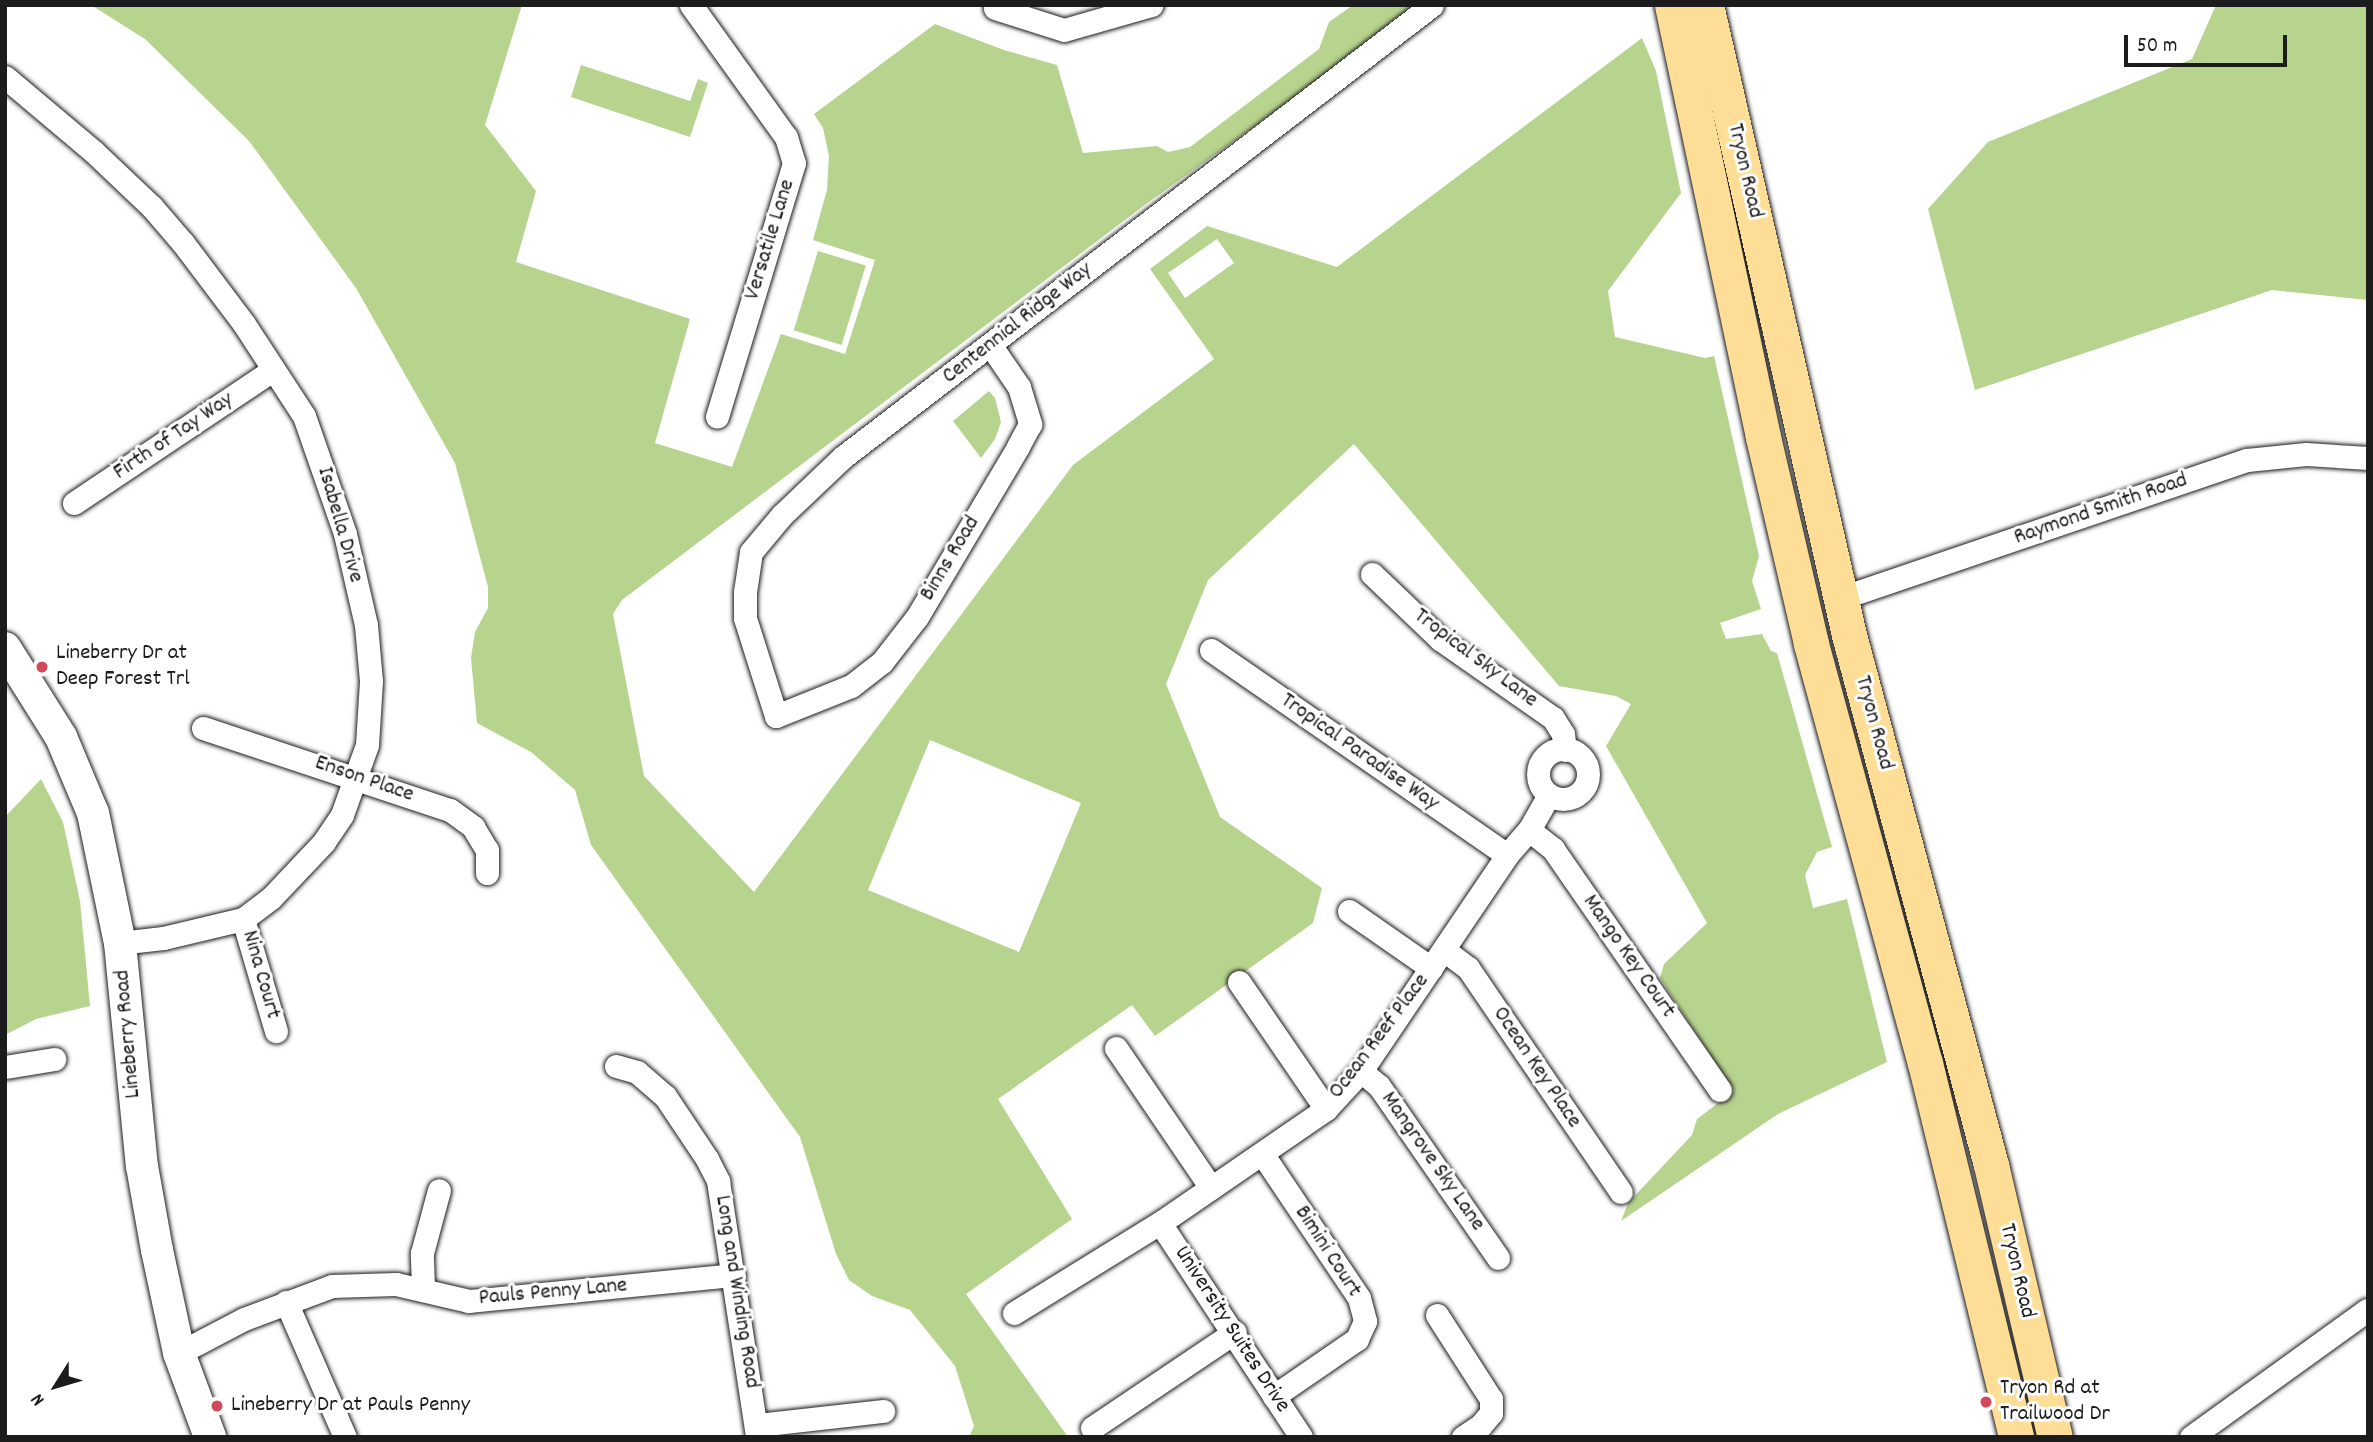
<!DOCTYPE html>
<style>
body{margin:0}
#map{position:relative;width:2373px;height:1442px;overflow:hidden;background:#fff;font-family:Dekko,sans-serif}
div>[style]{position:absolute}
.green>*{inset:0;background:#b6d48d;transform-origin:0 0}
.roads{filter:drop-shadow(0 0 2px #1c1c1c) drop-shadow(0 0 2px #1c1c1c)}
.street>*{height:23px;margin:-11.5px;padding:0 11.5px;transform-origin:11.5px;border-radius:11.5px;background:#fff}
.street>.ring{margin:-11.5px;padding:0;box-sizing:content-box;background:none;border:23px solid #fff;border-radius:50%}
.secondary>*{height:32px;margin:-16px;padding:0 16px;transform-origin:16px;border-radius:16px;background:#fff}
.primary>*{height:35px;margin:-17.5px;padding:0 17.5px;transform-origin:17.5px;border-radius:17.5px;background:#fede96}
.dots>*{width:19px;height:19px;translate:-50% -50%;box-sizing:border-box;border:4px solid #fff;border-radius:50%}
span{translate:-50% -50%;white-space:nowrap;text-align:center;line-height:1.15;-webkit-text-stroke:6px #fff;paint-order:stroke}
.street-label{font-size:23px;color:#1c1c1c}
.poi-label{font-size:23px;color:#1c1c1c}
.left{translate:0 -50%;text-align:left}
.frame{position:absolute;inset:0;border:7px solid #1c1c1c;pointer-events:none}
.north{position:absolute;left:21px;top:1351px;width:70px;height:70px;-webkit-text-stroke:5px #fff;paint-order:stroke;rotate:233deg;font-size:19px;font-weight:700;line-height:28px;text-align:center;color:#1c1c1c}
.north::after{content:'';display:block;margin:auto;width:24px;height:32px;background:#1c1c1c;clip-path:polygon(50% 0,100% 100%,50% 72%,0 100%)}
.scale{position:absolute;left:2124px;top:35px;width:163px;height:32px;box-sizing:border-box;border:4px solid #1c1c1c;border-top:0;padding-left:9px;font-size:21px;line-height:24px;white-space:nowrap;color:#1c1c1c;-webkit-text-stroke:5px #fff;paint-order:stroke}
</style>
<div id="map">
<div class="green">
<div style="clip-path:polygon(evenodd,91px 5px,522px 5px,485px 125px,536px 191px,516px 262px,690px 319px,655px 443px,732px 467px,781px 334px,845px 354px,875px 260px,813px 240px,827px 190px,829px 156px,823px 128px,814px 114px,935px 24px,1004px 50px,1057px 65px,1083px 153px,1157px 146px,1168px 152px,1190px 147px,1319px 49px,1329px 22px,1353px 5px,1423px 5px,1146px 204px,622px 600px,613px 614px,644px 776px,754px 892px,1073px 465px,1214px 359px,1150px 269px,1207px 226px,1337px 267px,1642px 38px,1656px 71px,1681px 193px,1608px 291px,1615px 337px,1705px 358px,1714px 356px,1759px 556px,1752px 581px,1761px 609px,1720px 623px,1726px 639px,1762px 634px,1771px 651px,1777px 653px,1832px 847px,1817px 852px,1805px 875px,1813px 908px,1847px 899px,1887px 1062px,1778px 1114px,1621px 1221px,1628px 1203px,1692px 1135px,1697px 1119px,1734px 1091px,1660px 978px,1664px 964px,1707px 923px,1606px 746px,1631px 704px,1616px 696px,1559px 686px,1354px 444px,1208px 580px,1166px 684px,1220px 817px,1322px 888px,1313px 923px,1155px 1036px,1132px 1005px,998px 1099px,1072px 1219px,966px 1294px,1068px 1437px,969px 1437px,974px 1426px,955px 1366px,910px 1310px,872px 1296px,849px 1280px,836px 1254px,800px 1137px,591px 845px,575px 790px,531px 752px,477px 723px,471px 658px,475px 632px,488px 608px,488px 587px,455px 463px,356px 288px,249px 141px,145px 39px,91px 5px,1217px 239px,1234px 263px,1185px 298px,1168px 273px,1217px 239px,91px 5px,930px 740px,1081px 803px,1019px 952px,868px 890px,930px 740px)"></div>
<div style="clip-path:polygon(2216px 5px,2368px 5px,2368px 300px,2272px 290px,1975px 390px,1928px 209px,1988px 142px,2192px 59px)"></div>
<div style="clip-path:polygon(581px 65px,690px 101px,698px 79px,708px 83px,690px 137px,571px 97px)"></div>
<div style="left:818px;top:251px;width:50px;height:83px;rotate:17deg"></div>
<div style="clip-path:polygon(989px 391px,995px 398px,1001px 422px,995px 439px,981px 458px,953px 421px)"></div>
<div style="clip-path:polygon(41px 779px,63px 822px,80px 901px,90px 1006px,36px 1019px,5px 1035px,5px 817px)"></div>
</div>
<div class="roads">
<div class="street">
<div style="left:691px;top:5px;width:163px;rotate:54.3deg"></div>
<div style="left:786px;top:137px;width:27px;rotate:73deg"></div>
<div style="left:794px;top:163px;width:265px;rotate:106.9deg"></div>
<div style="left:995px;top:8px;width:72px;rotate:17.7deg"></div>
<div style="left:1064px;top:30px;width:91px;rotate:-16deg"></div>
<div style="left:5px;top:77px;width:116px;rotate:40.1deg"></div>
<div style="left:94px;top:152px;width:80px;rotate:43.5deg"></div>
<div style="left:152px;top:207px;width:48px;rotate:49.3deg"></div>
<div style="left:183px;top:243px;width:101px;rotate:53deg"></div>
<div style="left:244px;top:324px;width:110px;rotate:56.9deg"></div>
<div style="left:304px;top:416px;width:125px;rotate:70.8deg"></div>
<div style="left:345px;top:534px;width:93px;rotate:77deg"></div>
<div style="left:366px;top:625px;width:56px;rotate:84.9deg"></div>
<div style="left:371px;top:681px;width:64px;rotate:93.6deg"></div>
<div style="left:367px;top:745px;width:74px;rotate:109.7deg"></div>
<div style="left:342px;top:815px;width:32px;rotate:124deg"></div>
<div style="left:324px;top:842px;width:77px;rotate:133.4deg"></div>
<div style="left:271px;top:898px;width:35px;rotate:143deg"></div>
<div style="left:243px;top:919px;width:82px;rotate:166.6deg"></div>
<div style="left:163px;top:938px;width:43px;rotate:173.4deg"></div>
<div style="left:991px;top:346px;width:50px;rotate:55.7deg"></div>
<div style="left:1019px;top:387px;width:39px;rotate:73deg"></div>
<div style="left:1030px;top:424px;width:26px;rotate:118deg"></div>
<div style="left:1018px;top:447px;width:198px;rotate:120.7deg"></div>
<div style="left:917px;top:617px;width:57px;rotate:127.9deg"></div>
<div style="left:882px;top:662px;width:39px;rotate:142deg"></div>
<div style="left:851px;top:686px;width:81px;rotate:158.2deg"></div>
<div style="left:776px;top:716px;width:103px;rotate:-107.6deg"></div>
<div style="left:745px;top:618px;width:26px;rotate:-90deg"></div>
<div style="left:745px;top:592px;width:40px;rotate:-81.5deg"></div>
<div style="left:751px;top:552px;width:48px;rotate:-50deg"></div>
<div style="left:782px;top:515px;width:84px;rotate:-43.6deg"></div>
<div style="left:843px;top:457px;width:742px;rotate:-37.5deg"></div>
<div style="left:74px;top:503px;width:239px;rotate:-33.8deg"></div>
<div style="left:1372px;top:574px;width:94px;rotate:43.7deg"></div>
<div style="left:1440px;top:639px;width:138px;rotate:35deg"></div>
<div style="left:1553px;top:718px;width:19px;rotate:58deg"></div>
<div style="left:1563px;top:734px;width:16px;rotate:83deg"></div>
<div style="left:1841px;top:598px;width:429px;rotate:-18.8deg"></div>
<div style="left:2247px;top:460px;width:59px;rotate:-5.8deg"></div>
<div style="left:2306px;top:454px;width:62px;rotate:3.7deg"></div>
<div style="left:1211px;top:650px;width:360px;rotate:34.7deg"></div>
<div style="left:203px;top:728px;width:260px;rotate:18.4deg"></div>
<div style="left:450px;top:810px;width:29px;rotate:36deg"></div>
<div style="left:473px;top:827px;width:27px;rotate:59deg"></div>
<div style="left:487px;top:850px;width:23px;rotate:90deg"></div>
<div class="ring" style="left:1538px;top:749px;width:27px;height:27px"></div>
<div style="left:1529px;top:830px;width:31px;rotate:38deg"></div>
<div style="left:1553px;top:849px;width:293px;rotate:55.3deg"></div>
<div style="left:1349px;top:911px;width:100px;rotate:34.8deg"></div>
<div style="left:243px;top:919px;width:117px;rotate:73.6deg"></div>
<div style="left:1444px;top:950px;width:30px;rotate:37deg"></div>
<div style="left:1468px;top:968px;width:271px;rotate:55.7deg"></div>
<div style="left:1239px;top:982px;width:154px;rotate:55.6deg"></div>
<div style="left:1116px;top:1048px;width:169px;rotate:55.8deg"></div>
<div style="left:616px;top:1066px;width:22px;rotate:16deg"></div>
<div style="left:637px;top:1072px;width:37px;rotate:41deg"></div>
<div style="left:665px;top:1096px;width:76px;rotate:56.3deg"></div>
<div style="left:707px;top:1159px;width:25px;rotate:63deg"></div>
<div style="left:718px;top:1181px;width:259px;rotate:81.3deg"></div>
<div style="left:5px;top:1067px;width:50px;rotate:-9.3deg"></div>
<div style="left:1361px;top:1071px;width:23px;rotate:40deg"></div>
<div style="left:1379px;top:1086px;width:209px;rotate:55.3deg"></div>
<div style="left:1263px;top:1155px;width:172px;rotate:56.1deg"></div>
<div style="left:1359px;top:1298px;width:24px;rotate:75deg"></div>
<div style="left:1365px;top:1321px;width:20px;rotate:114deg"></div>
<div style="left:1357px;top:1339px;width:101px;rotate:145.5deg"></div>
<div style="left:1160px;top:1223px;width:256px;rotate:56.6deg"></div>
<div style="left:423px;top:1288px;width:35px;rotate:-92deg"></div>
<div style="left:422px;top:1253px;width:65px;rotate:-74.9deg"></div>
<div style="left:286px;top:1302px;width:147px;rotate:66.4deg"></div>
<div style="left:1014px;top:1313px;width:172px;rotate:-31.7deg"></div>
<div style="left:1160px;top:1223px;width:201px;rotate:-34.5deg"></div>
<div style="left:1326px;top:1109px;width:52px;rotate:-47.4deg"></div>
<div style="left:1361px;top:1071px;width:261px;rotate:-55.9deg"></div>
<div style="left:1507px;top:855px;width:33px;rotate:-49deg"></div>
<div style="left:1529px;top:830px;width:40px;rotate:-60.3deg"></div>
<div style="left:1437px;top:1315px;width:100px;rotate:57.3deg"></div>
<div style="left:1491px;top:1399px;width:14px;rotate:90deg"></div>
<div style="left:1491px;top:1413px;width:16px;rotate:130deg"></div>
<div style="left:1481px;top:1425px;width:22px;rotate:146deg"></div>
<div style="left:179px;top:1353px;width:73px;rotate:-27.6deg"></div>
<div style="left:244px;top:1319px;width:94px;rotate:-20.6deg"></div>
<div style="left:332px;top:1286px;width:64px;rotate:-1.8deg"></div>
<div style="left:396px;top:1284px;width:75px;rotate:13.1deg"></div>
<div style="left:469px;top:1301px;width:266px;rotate:-5.6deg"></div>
<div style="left:758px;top:1425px;width:126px;rotate:-6.4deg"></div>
<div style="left:1092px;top:1428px;width:172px;rotate:-33.9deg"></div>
<div style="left:2191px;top:1437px;width:217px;rotate:-35.8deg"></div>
</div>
<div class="secondary">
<div style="left:5px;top:648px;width:105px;rotate:57.8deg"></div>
<div style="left:61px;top:737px;width:82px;rotate:67.2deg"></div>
<div style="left:93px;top:813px;width:133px;rotate:78.3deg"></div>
<div style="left:120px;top:943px;width:224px;rotate:84.4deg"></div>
<div style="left:142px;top:1166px;width:85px;rotate:79.9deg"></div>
<div style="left:157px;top:1250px;width:105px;rotate:77.9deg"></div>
<div style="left:179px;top:1353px;width:90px;rotate:69.7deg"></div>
</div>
<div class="primary">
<div style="left:1672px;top:5px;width:441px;rotate:78.1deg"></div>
<div style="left:1763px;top:437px;width:212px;rotate:76.9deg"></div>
<div style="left:1811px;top:644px;width:434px;rotate:74.8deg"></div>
<div style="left:1925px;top:1063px;width:385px;rotate:76.3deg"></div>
<div style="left:1706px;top:5px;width:646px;rotate:77.21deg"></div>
<div style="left:1849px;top:635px;width:549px;rotate:75deg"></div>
<div style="left:1991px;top:1165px;width:279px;rotate:76.8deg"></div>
</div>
</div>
<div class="dots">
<div style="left:42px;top:667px;background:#d1495b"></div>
<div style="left:1986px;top:1402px;background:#d1495b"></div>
<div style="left:217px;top:1406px;background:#d1495b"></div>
</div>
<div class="street-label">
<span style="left:1744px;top:171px;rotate:77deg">Tryon Road</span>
<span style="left:771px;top:240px;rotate:-73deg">Versatile Lane</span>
<span style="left:1018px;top:324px;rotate:-38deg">Centennial Ridge Way</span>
<span style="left:174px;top:437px;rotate:-34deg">Firth of Tay Way</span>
<span style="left:2101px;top:510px;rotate:-19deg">Raymond Smith Road</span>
<span style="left:339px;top:525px;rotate:74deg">Isabella Drive</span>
<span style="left:951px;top:559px;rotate:-59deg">Binns Road</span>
<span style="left:1475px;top:659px;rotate:37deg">Tropical Sky Lane</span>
<span style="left:1873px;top:723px;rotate:75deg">Tryon Road</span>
<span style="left:1359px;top:753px;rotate:35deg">Tropical Paradise Way</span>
<span style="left:364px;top:780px;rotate:19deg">Enson Place</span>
<span style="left:1628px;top:957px;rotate:55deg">Mango Key Court</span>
<span style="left:260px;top:975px;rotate:74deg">Nina Court</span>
<span style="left:129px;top:1034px;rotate:-95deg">Lineberry Road</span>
<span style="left:1380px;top:1037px;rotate:-53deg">Ocean Reef Place</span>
<span style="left:1536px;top:1068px;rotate:56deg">Ocean Key Place</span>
<span style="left:1432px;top:1162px;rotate:55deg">Mangrove Sky Lane</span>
<span style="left:1327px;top:1252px;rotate:57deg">Bimini Court</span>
<span style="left:2016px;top:1271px;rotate:77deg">Tryon Road</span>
<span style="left:736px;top:1292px;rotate:81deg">Long and Winding Road</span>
<span style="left:553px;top:1293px;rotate:-5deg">Pauls Penny Lane</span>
<span style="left:1231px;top:1330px;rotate:57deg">University Suites Drive</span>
</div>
<div class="poi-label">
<span class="left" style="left:56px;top:667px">Lineberry Dr at<br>Deep Forest Trl</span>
<span class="left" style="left:2000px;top:1402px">Tryon Rd at<br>Trailwood Dr</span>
<span class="left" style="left:231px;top:1406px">Lineberry Dr at Pauls Penny</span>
</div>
<div class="frame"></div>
<div class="north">N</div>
<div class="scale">50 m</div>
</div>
